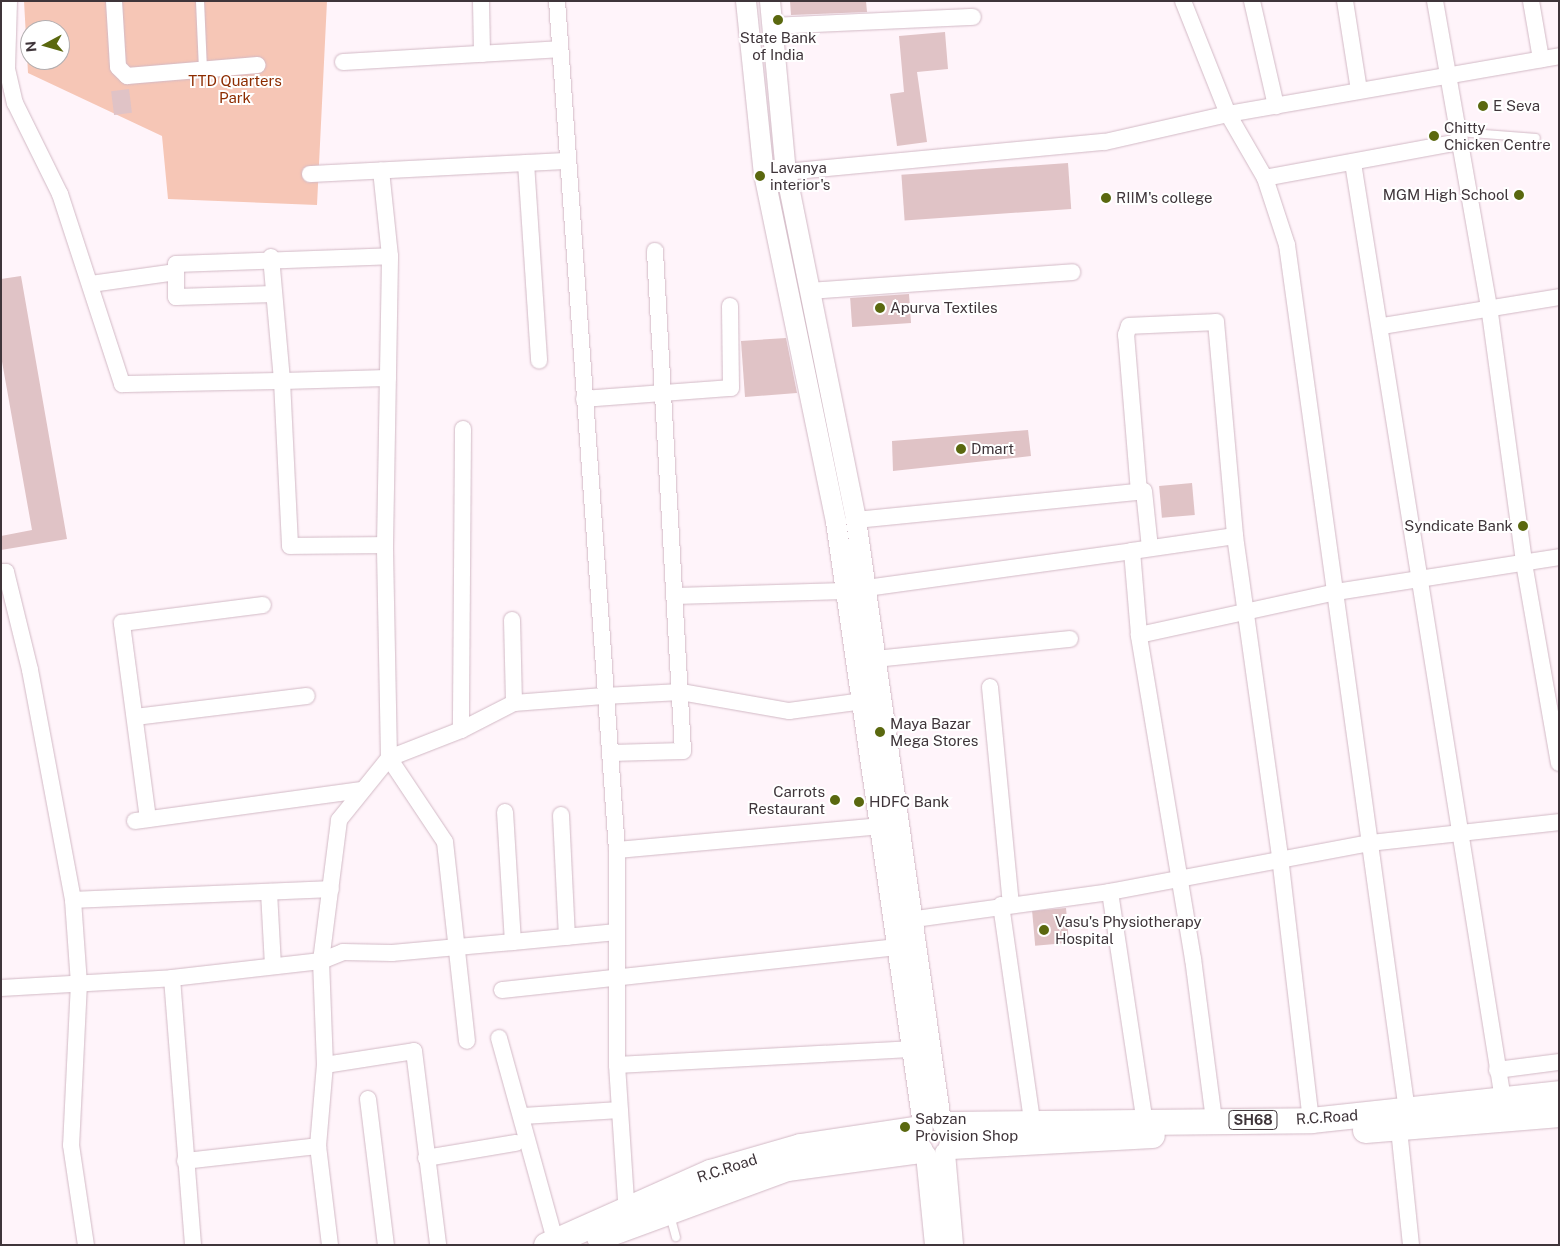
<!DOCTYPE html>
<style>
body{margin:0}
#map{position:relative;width:1560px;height:1246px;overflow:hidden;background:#fff4fa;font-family:"Public Sans",sans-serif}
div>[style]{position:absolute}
.green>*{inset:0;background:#f6c6b6}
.building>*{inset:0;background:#e0c3c6;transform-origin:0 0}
.roads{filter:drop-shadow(0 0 1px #d2b9c5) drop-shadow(0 0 1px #d2b9c5)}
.service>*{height:8px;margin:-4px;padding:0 4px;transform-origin:4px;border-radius:4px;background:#fff}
.minor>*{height:16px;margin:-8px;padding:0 8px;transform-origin:8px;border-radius:8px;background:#fff}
.tertiary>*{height:20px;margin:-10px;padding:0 10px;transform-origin:10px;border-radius:10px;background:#fff}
.primary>*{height:25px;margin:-12.5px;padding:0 12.5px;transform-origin:12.5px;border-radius:12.5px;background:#fff}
.dots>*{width:14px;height:14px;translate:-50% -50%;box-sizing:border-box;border:2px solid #fff;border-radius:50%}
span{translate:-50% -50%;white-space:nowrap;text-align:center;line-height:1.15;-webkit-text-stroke:4px #fff;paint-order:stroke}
.shield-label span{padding:1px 4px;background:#fff;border:1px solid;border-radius:4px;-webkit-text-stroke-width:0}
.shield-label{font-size:14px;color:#3f353a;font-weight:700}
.poi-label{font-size:15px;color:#3f353a}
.left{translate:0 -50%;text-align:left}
.right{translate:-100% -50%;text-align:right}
.park-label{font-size:15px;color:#8d2c00}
.street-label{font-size:15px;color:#3f353a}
.frame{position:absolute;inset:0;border:2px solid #3f353a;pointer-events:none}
.north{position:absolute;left:20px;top:20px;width:50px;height:50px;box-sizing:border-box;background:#fff;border:1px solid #b2aeb0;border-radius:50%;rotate:264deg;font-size:14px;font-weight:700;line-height:20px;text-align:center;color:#3f353a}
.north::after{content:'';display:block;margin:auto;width:18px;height:22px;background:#5a680f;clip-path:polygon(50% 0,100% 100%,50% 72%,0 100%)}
</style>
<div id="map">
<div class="green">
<div style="clip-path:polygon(evenodd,24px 1px,327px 1px,317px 205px,168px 199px,162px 136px,28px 73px,24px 1px,30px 30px,60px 30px,60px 60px,30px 60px,30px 30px)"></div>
</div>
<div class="building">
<div style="clip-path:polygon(790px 1px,866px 1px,867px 12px,791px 15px)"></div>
<div style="clip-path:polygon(945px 32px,948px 69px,917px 72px,927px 142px,897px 146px,890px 94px,904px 92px,899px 36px)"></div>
<div style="left:129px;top:89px;width:24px;height:18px;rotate:83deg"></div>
<div style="left:1068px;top:163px;width:46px;height:167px;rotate:86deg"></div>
<div style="clip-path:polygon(21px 276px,67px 539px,1px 550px,1px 536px,32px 530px,1px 356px,1px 279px)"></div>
<div style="left:909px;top:294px;width:29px;height:59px;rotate:86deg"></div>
<div style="clip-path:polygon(786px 338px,797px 393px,745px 397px,741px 341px)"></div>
<div style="clip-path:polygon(1028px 430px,1031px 456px,893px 471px,892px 441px)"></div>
<div style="left:1192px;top:483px;width:32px;height:33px;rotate:85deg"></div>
<div style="left:1066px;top:908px;width:35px;height:34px;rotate:85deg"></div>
</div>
<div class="roads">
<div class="service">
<div style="left:200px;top:1px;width:68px;rotate:87.5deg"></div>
<div style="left:1459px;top:132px;width:77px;rotate:4.5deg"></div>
<div style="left:670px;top:1215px;width:23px;rotate:75deg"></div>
</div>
<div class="minor">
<div style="left:9px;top:1px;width:68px;rotate:91.7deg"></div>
<div style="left:7px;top:69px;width:35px;rotate:77deg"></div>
<div style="left:15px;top:103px;width:102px;rotate:63.7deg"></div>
<div style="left:60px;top:194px;width:200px;rotate:71.9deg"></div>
<div style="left:122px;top:384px;width:160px;rotate:-1.1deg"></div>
<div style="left:282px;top:381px;width:165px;rotate:87.2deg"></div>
<div style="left:290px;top:546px;width:95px;rotate:-0.6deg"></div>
<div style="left:114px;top:1px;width:66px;rotate:86.5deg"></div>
<div style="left:118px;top:67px;width:13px;rotate:45deg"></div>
<div style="left:127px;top:76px;width:131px;rotate:-4.8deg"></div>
<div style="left:481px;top:1px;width:53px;rotate:88.9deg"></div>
<div style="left:557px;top:1px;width:851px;rotate:85.96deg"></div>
<div style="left:617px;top:850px;width:215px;rotate:90deg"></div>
<div style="left:617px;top:1065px;width:151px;rotate:86.2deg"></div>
<div style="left:1183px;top:1px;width:122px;rotate:68.3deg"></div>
<div style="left:1228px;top:114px;width:74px;rotate:60deg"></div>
<div style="left:1265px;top:178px;width:71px;rotate:71.8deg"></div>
<div style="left:1287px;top:245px;width:874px;rotate:82.11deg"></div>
<div style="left:1407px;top:1111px;width:20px;rotate:114deg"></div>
<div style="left:1399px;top:1129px;width:117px;rotate:84.1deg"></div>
<div style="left:1252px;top:1px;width:108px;rotate:77.1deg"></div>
<div style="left:1345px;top:1px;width:90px;rotate:81.1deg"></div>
<div style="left:1435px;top:1px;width:310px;rotate:80deg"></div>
<div style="left:1489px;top:306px;width:259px;rotate:82.2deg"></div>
<div style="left:1524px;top:563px;width:203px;rotate:80.1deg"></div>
<div style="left:1531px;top:1px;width:59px;rotate:80.2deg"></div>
<div style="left:773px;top:26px;width:200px;rotate:-2.6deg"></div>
<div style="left:343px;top:62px;width:216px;rotate:-3.4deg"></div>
<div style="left:526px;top:163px;width:198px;rotate:86.2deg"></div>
<div style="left:1353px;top:163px;width:949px;rotate:80.9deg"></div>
<div style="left:310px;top:174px;width:257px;rotate:-2.9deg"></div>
<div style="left:764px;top:174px;width:342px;rotate:-5.4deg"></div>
<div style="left:1105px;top:142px;width:126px;rotate:-12.8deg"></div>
<div style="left:1228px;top:114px;width:336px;rotate:-9.9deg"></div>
<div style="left:1265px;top:178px;width:198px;rotate:-10.5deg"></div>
<div style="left:271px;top:257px;width:124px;rotate:84.9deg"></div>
<div style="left:282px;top:381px;width:106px;rotate:-1.6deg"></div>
<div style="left:91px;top:284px;width:86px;rotate:-8deg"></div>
<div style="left:810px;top:291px;width:263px;rotate:-4.1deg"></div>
<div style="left:274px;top:294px;width:98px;rotate:178.2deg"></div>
<div style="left:176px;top:297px;width:33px;rotate:-90deg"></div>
<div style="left:176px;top:264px;width:214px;rotate:-2.1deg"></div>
<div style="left:1382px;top:326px;width:179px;rotate:-9.3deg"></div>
<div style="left:584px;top:399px;width:147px;rotate:-4.3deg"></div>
<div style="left:731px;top:388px;width:82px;rotate:-90.7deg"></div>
<div style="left:463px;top:429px;width:301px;rotate:90.4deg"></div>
<div style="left:461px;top:730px;width:59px;rotate:-27deg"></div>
<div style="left:514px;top:703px;width:90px;rotate:-4.4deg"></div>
<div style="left:604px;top:696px;width:77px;rotate:-3deg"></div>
<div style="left:681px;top:692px;width:110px;rotate:10deg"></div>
<div style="left:789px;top:711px;width:75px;rotate:-7.7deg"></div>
<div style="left:1139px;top:492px;width:158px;rotate:-94.7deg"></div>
<div style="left:1126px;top:335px;width:9px;rotate:-72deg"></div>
<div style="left:1129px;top:326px;width:87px;rotate:-2.6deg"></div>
<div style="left:1216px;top:322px;width:215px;rotate:84.9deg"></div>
<div style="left:856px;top:520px;width:289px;rotate:-5.7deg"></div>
<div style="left:1144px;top:491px;width:57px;rotate:84deg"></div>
<div style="left:1132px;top:551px;width:104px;rotate:-8.3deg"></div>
<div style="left:1235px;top:536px;width:324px;rotate:82deg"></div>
<div style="left:1280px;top:857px;width:265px;rotate:83.3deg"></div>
<div style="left:1px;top:572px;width:5px"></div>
<div style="left:6px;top:572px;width:101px;rotate:76.2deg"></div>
<div style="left:30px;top:670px;width:234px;rotate:79.4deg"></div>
<div style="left:73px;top:900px;width:83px;rotate:85.9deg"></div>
<div style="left:79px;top:983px;width:162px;rotate:92.8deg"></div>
<div style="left:71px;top:1145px;width:101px;rotate:81.5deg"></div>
<div style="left:675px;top:596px;width:170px;rotate:-1.7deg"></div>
<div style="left:845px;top:591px;width:290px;rotate:-7.9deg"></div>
<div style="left:1132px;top:551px;width:84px;rotate:85.2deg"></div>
<div style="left:512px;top:620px;width:83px;rotate:88.6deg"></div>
<div style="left:876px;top:659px;width:195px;rotate:-5.9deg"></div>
<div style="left:990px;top:687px;width:218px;rotate:84.5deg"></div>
<div style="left:135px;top:717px;width:173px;rotate:-7deg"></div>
<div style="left:461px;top:730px;width:77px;rotate:158.7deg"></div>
<div style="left:389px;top:758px;width:101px;rotate:56.3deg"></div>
<div style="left:445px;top:842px;width:200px;rotate:83.7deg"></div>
<div style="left:611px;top:753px;width:72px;rotate:-1.6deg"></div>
<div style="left:683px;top:751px;width:501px;rotate:-93.21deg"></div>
<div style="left:505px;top:812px;width:130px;rotate:86.5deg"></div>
<div style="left:513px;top:942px;width:104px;rotate:-5.5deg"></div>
<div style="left:561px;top:815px;width:122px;rotate:87.2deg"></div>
<div style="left:148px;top:819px;width:198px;rotate:-97.6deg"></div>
<div style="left:122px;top:623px;width:142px;rotate:-7.3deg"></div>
<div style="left:135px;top:821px;width:228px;rotate:-7.8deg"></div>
<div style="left:617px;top:850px;width:266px;rotate:-5.2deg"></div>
<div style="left:269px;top:892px;width:74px;rotate:86.9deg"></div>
<div style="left:1110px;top:892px;width:229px;rotate:81.4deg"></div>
<div style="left:73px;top:900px;width:258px;rotate:-2.4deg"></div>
<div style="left:1001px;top:905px;width:217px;rotate:81.8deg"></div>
<div style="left:901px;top:921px;width:211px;rotate:-7.9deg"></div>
<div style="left:1110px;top:892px;width:265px;rotate:-10.7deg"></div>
<div style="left:1370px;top:843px;width:190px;rotate:-6.3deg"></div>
<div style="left:172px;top:978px;width:268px;rotate:85.5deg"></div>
<div style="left:1px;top:988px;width:171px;rotate:-3.3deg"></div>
<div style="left:172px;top:978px;width:150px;rotate:-6.5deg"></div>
<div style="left:321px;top:961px;width:24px;rotate:-22deg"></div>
<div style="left:343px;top:952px;width:49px;rotate:1.2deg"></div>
<div style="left:392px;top:953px;width:121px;rotate:-5.2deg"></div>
<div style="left:502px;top:990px;width:400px;rotate:-6.2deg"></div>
<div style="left:499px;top:1038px;width:210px;rotate:74.5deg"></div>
<div style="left:325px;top:1065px;width:90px;rotate:-8.9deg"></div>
<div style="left:414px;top:1051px;width:195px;rotate:82.9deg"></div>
<div style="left:617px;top:1065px;width:298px;rotate:-3.1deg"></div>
<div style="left:1497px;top:1070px;width:63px;rotate:-7.4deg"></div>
<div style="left:368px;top:1099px;width:147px;rotate:83deg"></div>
<div style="left:523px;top:1116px;width:97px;rotate:-3.5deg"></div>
<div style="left:1214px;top:1120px;width:162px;rotate:-97.4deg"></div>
<div style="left:1193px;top:959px;width:328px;rotate:-99.5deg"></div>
<div style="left:1139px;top:635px;width:202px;rotate:-12.3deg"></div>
<div style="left:1336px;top:592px;width:226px;rotate:-8.9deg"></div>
<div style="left:318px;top:1146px;width:100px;rotate:83.1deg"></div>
<div style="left:426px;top:1158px;width:91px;rotate:-9.5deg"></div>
<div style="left:185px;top:1161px;width:134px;rotate:-6.4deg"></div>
<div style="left:318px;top:1146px;width:81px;rotate:-85.1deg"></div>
<div style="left:325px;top:1065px;width:104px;rotate:-92.2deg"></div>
<div style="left:321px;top:961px;width:142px;rotate:-82.7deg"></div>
<div style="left:339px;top:820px;width:80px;rotate:-51.1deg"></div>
<div style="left:389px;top:758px;width:213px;rotate:-91.1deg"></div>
<div style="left:385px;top:545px;width:289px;rotate:-89deg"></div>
<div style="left:390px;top:256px;width:86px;rotate:-96deg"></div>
</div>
<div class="tertiary">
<div style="left:746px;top:1px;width:174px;rotate:84.1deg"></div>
<div style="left:764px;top:174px;width:355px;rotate:78.3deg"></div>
<div style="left:836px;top:522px;width:608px;rotate:81.78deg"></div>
<div style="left:770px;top:1px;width:172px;rotate:84.7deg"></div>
<div style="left:786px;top:172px;width:355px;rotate:78.6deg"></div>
<div style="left:856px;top:520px;width:608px;rotate:81.96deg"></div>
<div style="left:945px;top:1153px;width:92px;rotate:85deg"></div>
<div style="left:926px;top:1155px;width:90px;rotate:84.3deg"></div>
</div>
<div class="primary">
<div style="left:945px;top:1124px;width:366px;rotate:-0.6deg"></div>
<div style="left:1311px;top:1120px;width:249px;rotate:-6.2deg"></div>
<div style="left:1365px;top:1130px;width:195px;rotate:-4.7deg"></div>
<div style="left:951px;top:1146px;width:201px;rotate:-3.1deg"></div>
<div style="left:599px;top:1237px;width:200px;rotate:-20.2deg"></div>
<div style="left:787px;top:1168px;width:134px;rotate:-7.7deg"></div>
<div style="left:546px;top:1245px;width:180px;rotate:-24deg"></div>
<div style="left:710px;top:1172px;width:94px;rotate:-16.1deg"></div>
<div style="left:800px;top:1146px;width:121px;rotate:-8.5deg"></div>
</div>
</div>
<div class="dots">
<div style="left:778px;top:20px;background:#5a680f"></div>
<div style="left:1483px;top:106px;background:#5a680f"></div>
<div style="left:1434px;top:136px;background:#5a680f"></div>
<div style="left:760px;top:176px;background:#5a680f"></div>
<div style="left:1519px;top:195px;background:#5a680f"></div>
<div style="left:1106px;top:198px;background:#5a680f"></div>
<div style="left:880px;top:308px;background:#5a680f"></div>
<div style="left:961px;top:449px;background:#5a680f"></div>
<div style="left:1523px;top:526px;background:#5a680f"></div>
<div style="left:880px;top:732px;background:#5a680f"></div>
<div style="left:835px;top:800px;background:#5a680f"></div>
<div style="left:859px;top:802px;background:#5a680f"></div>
<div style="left:1044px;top:930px;background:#5a680f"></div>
<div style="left:905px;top:1127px;background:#5a680f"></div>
</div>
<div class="shield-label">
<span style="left:1253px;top:1120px">SH68</span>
</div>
<div class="poi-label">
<span style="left:778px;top:46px">State Bank<br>of India</span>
<span class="left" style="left:1493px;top:106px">E Seva</span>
<span class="left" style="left:1444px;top:136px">Chitty<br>Chicken Centre</span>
<span class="left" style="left:770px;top:176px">Lavanya<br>interior's</span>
<span class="right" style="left:1509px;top:195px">MGM High School</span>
<span class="left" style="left:1116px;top:198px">RIIM's college</span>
<span class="left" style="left:890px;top:308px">Apurva Textiles</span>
<span class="left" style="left:971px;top:449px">Dmart</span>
<span class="right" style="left:1513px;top:526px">Syndicate Bank</span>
<span class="left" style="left:890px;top:732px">Maya Bazar<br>Mega Stores</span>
<span class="right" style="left:825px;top:800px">Carrots<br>Restaurant</span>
<span class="left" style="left:869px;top:802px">HDFC Bank</span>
<span class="left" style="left:1055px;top:930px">Vasu's Physiotherapy<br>Hospital</span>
<span class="left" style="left:915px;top:1127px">Sabzan<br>Provision Shop</span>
</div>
<div class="park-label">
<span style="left:235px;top:89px">TTD Quarters<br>Park</span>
</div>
<div class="street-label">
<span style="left:1327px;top:1117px;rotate:-4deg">R.C.Road</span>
<span style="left:727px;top:1168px;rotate:-18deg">R.C.Road</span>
</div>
<div class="frame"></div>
<div class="north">N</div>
</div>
